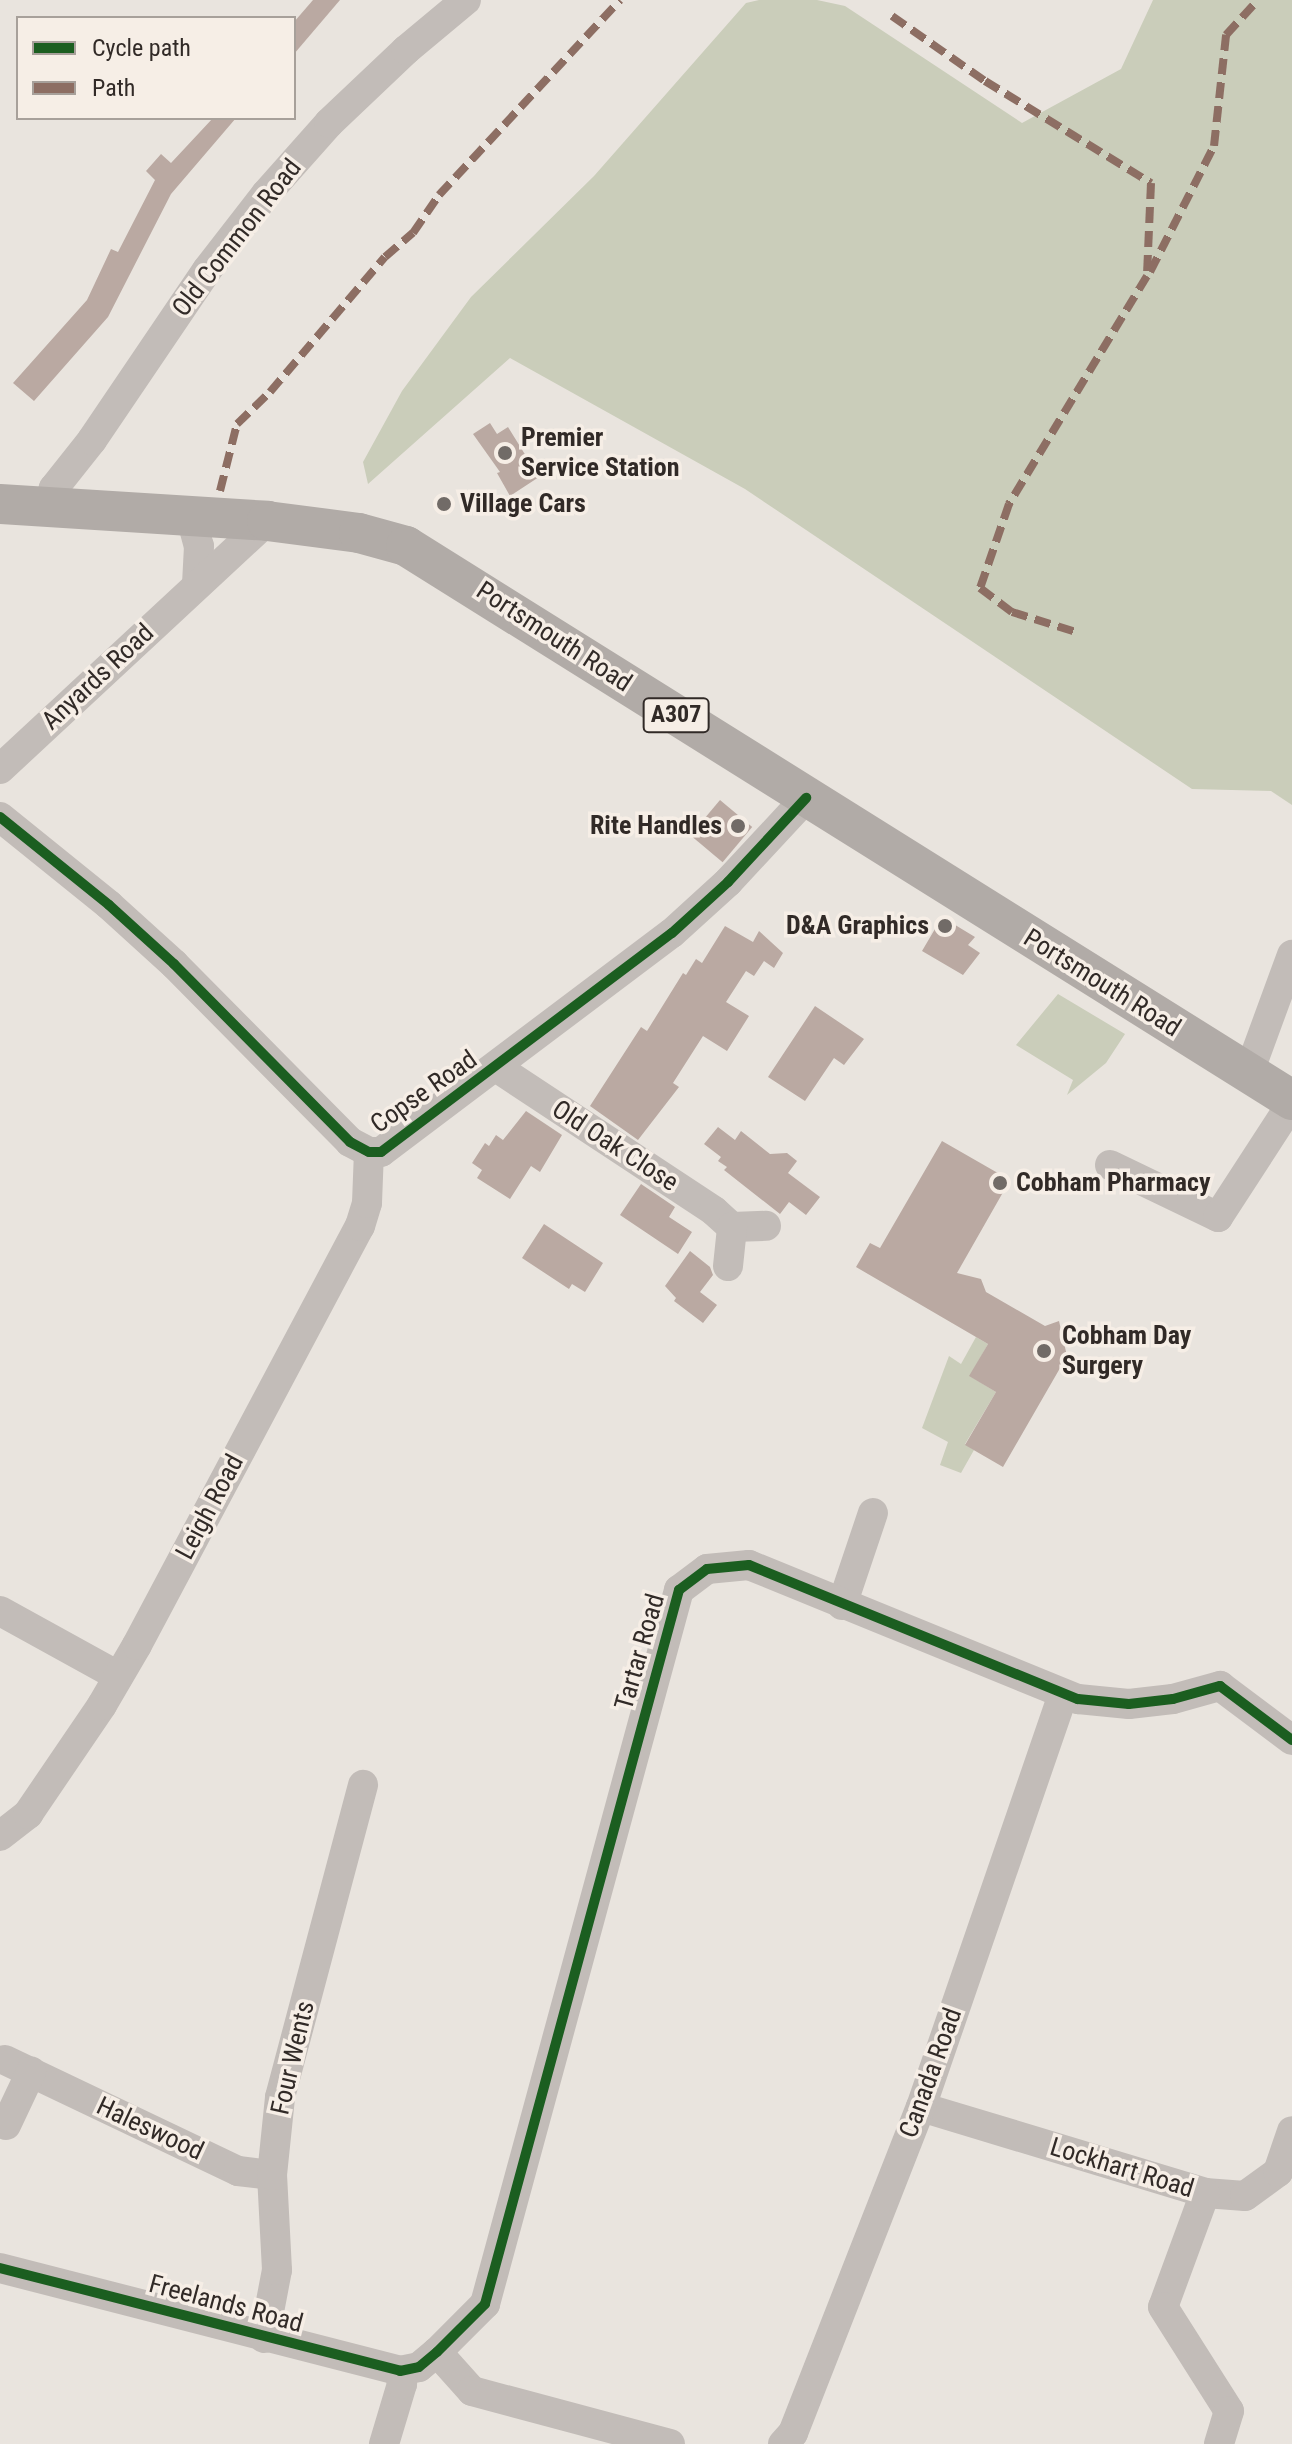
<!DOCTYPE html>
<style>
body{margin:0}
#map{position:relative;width:1292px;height:2444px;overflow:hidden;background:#e9e4de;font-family:"Roboto Condensed",sans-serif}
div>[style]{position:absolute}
.green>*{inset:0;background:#cacdba}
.building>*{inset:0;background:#baa9a2;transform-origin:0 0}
.minor>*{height:30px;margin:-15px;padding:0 15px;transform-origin:15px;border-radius:15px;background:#c2bcb8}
.major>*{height:40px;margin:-20px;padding:0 20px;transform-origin:20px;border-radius:20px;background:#b1aba7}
.quiet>*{height:8px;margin-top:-4px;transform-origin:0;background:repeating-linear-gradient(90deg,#8d6e63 0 16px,transparent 0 24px)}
.cycleway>*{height:10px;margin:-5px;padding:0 5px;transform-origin:5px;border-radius:5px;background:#1b5e20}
.dots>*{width:22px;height:22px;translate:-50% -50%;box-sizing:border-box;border:4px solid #f6eee6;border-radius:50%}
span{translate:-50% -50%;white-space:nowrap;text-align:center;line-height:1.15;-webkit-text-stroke:7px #f6eee6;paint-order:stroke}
.shield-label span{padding:2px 6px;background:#f6eee6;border:2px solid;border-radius:6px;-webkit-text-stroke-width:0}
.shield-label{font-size:24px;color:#312a27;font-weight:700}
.street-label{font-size:26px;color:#312a27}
.poi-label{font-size:26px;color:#312a27;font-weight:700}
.left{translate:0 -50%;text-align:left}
.right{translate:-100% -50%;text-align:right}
.legend{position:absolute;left:16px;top:16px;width:280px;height:104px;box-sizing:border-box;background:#f6eee6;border:2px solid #a7a09a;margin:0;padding:10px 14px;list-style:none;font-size:24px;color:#312a27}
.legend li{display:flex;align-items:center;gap:16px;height:40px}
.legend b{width:40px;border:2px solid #a7a09a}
</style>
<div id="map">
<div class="green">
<div style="clip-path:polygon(759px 0,817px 0,845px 6px,1022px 123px,1121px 69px,1153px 0,1292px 0,1292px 805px,1271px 791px,1192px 789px,745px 489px,510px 358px,368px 484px,363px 462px,402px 391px,471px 297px,594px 176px,746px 3px)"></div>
<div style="clip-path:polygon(1058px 994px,1125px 1034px,1106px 1063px,1067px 1095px,1073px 1080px,1016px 1045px)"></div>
<div style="clip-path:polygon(976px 1337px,988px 1344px,970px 1376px,996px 1392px,965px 1444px,974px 1450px,961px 1473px,940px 1465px,948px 1442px,922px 1428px,949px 1356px,961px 1364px)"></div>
</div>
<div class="building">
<div style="clip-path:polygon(313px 0,340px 0,294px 54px,294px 22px)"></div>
<div style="clip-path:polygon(213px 118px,236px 118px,171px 194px,108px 317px,34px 401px,13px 383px,87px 300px,111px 249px,118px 252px,155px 180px,146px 171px,161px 154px,171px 163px)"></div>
<div style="clip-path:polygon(490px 423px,497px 434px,508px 427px,539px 477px,510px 496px,497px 473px,500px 472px,473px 434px)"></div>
<div style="left:720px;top:800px;width:42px;height:46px;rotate:40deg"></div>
<div style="clip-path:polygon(942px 917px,975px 937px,968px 945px,980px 953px,963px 975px,922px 951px)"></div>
<div style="clip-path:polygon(725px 926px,753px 942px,759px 931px,783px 953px,774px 968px,764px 961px,754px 976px,746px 971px,726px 1002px,749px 1016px,727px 1051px,703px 1036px,673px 1083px,679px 1087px,638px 1140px,590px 1106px,641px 1027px,647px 1031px,683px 973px,686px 975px,696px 959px,702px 963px)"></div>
<div style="clip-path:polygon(815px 1006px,864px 1039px,844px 1065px,834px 1058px,805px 1101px,768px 1077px)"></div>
<div style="clip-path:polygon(526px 1111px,562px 1135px,540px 1172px,531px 1166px,510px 1199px,477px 1178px,482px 1170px,472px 1163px,485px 1143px,489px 1146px,496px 1135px,503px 1140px)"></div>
<div style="clip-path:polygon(718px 1127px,735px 1140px,741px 1131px,770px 1154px,787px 1153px,797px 1161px,788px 1173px,820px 1197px,806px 1215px,789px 1202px,780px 1214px,724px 1170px,727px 1167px,718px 1161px,721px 1157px,704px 1144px)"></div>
<div style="clip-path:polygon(942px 1141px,1010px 1180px,957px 1273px,981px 1279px,986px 1292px,1045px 1326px,1059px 1321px,1067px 1356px,1003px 1467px,965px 1445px,996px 1392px,969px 1376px,988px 1344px,856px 1267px,870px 1243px,880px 1248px)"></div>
<div style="clip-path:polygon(641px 1184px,675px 1207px,669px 1217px,692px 1232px,678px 1254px,620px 1215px)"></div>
<div style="clip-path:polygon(544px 1224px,603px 1263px,585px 1292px,572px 1284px,569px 1289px,522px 1258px)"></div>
<div style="clip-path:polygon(690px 1251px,710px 1267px,713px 1275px,700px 1292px,717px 1305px,703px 1323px,674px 1301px,676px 1298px,665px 1286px)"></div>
</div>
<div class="minor">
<div style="left:47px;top:508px;width:21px;rotate:-71deg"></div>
<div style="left:54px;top:488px;width:61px;rotate:-51.6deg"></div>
<div style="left:92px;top:440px;width:205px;rotate:-55.9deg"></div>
<div style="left:207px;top:270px;width:96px;rotate:-52.2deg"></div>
<div style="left:266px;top:194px;width:95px;rotate:-48.4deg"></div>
<div style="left:329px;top:123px;width:106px;rotate:-43.5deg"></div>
<div style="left:406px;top:50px;width:78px;rotate:-39.8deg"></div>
<div style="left:191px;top:517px;width:30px;rotate:75deg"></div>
<div style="left:199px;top:546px;width:39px;rotate:93deg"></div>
<div style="left:0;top:769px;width:364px;rotate:-42.9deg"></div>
<div style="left:0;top:817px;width:140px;rotate:38.9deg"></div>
<div style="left:109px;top:905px;width:88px;rotate:42.2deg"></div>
<div style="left:174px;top:964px;width:250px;rotate:45.3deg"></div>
<div style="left:350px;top:1142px;width:21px;rotate:28deg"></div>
<div style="left:369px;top:1152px;width:12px"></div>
<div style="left:381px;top:1152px;width:364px;rotate:-37deg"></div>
<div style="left:672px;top:933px;width:76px;rotate:-42.3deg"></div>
<div style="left:728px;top:882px;width:115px;rotate:-47.1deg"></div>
<div style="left:496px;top:1067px;width:261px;rotate:33.4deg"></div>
<div style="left:714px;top:1211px;width:24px;rotate:42deg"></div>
<div style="left:732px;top:1227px;width:34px;rotate:-2deg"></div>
<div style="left:1248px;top:1075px;width:128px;rotate:-69.9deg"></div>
<div style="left:1110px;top:1165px;width:120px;rotate:25.7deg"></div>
<div style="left:1218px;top:1217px;width:136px;rotate:-57deg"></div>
<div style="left:728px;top:1266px;width:39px;rotate:-84deg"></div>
<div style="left:842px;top:1605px;width:97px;rotate:-71.4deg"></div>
<div style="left:0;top:1611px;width:135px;rotate:28.8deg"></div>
<div style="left:0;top:1836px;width:36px;rotate:-38deg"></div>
<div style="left:28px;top:1814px;width:132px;rotate:-55.8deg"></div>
<div style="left:102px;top:1705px;width:69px;rotate:-59.7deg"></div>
<div style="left:137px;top:1645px;width:475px;rotate:-62deg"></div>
<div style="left:360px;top:1226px;width:24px;rotate:-73deg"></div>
<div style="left:367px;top:1203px;width:51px;rotate:-87.8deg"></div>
<div style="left:5px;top:2060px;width:258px;rotate:25.5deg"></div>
<div style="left:238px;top:2171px;width:34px;rotate:7deg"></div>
<div style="left:921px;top:2107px;width:297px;rotate:16.8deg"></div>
<div style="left:1205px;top:2193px;width:40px;rotate:4.3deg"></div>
<div style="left:1245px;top:2196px;width:41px;rotate:-36deg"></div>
<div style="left:1278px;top:2172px;width:43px;rotate:-71.1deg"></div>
<div style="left:6px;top:2125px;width:59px;rotate:-64.7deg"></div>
<div style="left:1205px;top:2193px;width:121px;rotate:110.2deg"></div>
<div style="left:1163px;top:2307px;width:123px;rotate:57.6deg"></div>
<div style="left:1229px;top:2411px;width:34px;rotate:107deg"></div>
<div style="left:0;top:2268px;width:413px;rotate:14.4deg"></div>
<div style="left:400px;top:2371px;width:19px;rotate:-12deg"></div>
<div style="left:419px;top:2367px;width:23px;rotate:-40deg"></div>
<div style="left:437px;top:2352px;width:68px;rotate:-45deg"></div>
<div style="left:485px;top:2304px;width:740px;rotate:-74.8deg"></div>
<div style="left:679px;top:1590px;width:35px;rotate:-37deg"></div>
<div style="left:707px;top:1569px;width:42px;rotate:-5.4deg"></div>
<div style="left:749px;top:1565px;width:355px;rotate:22.2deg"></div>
<div style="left:1078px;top:1699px;width:51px;rotate:5.6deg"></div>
<div style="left:1129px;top:1704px;width:44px;rotate:-6.5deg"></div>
<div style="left:1173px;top:1699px;width:49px;rotate:-15.5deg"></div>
<div style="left:1220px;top:1686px;width:90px;rotate:36.9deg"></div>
<div style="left:264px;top:2338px;width:69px;rotate:-79.2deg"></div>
<div style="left:277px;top:2270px;width:95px;rotate:-93deg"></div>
<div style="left:272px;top:2175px;width:78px;rotate:-84.1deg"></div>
<div style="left:280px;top:2097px;width:323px;rotate:-75.1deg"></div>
<div style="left:437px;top:2352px;width:52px;rotate:48.1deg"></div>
<div style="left:472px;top:2391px;width:205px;rotate:15deg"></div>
<div style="left:384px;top:2444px;width:63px;rotate:-73.3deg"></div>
<div style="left:402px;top:2384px;width:13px;rotate:-99deg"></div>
<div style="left:783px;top:2444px;width:15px;rotate:-48deg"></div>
<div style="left:793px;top:2433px;width:350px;rotate:-68.6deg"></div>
<div style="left:921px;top:2107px;width:436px;rotate:-71deg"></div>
</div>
<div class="major">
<div style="left:0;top:504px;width:268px;rotate:3.6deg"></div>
<div style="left:267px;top:521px;width:93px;rotate:7.4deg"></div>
<div style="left:359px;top:533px;width:49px;rotate:15.5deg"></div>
<div style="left:406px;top:546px;width:1045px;rotate:32.02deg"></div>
</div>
<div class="quiet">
<div style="left:892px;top:16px;width:113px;rotate:35deg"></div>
<div style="left:985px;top:81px;width:195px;rotate:31.6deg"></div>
<div style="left:1151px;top:183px;width:93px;rotate:92.5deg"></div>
<div style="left:1147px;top:276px;width:267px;rotate:121.2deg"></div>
<div style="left:1009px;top:504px;width:89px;rotate:109deg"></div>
<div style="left:980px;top:588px;width:40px;rotate:37deg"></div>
<div style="left:1012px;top:612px;width:67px;rotate:17.4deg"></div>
<div style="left:1150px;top:272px;width:141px;rotate:-63.1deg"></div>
<div style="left:1214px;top:146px;width:112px;rotate:-83.8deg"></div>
<div style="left:1226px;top:35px;width:47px;rotate:-47.6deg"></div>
<div style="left:220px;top:491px;width:69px;rotate:-75.8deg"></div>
<div style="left:237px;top:424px;width:46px;rotate:-44.1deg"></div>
<div style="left:270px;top:392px;width:177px;rotate:-49.6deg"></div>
<div style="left:385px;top:257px;width:37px;rotate:-41deg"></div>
<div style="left:413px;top:233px;width:46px;rotate:-55.6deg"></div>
<div style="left:439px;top:195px;width:266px;rotate:-47.1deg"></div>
</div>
<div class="cycleway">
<div style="left:0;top:817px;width:140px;rotate:38.9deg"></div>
<div style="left:109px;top:905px;width:88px;rotate:42.2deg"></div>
<div style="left:174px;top:964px;width:250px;rotate:45.3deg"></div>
<div style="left:350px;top:1142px;width:21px;rotate:28deg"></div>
<div style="left:369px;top:1152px;width:12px"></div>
<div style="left:381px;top:1152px;width:364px;rotate:-37deg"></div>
<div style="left:672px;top:933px;width:76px;rotate:-42.3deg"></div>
<div style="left:728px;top:882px;width:115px;rotate:-47.1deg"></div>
<div style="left:0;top:2268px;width:413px;rotate:14.4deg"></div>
<div style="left:400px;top:2371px;width:19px;rotate:-12deg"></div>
<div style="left:419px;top:2367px;width:23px;rotate:-40deg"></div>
<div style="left:437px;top:2352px;width:68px;rotate:-45deg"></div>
<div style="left:485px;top:2304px;width:740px;rotate:-74.8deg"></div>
<div style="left:679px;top:1590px;width:35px;rotate:-37deg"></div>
<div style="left:707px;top:1569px;width:42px;rotate:-5.4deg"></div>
<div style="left:749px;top:1565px;width:355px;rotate:22.2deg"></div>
<div style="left:1078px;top:1699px;width:51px;rotate:5.6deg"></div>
<div style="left:1129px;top:1704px;width:44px;rotate:-6.5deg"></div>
<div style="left:1173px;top:1699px;width:49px;rotate:-15.5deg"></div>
<div style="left:1220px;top:1686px;width:90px;rotate:36.9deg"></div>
</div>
<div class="dots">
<div style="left:505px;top:453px;background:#716b67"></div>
<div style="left:444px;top:504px;background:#716b67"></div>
<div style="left:738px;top:826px;background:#716b67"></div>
<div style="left:945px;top:926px;background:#716b67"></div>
<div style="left:1000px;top:1183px;background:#716b67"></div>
<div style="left:1044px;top:1351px;background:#716b67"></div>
</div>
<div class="shield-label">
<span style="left:676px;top:715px">A307</span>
</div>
<div class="street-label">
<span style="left:237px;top:238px;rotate:-52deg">Old Common Road</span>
<span style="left:554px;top:637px;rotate:33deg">Portsmouth Road</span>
<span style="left:98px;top:677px;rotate:-43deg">Anyards Road</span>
<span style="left:1102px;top:983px;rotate:32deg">Portsmouth Road</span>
<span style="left:424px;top:1092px;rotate:-35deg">Copse Road</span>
<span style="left:615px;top:1146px;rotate:33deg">Old Oak Close</span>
<span style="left:210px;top:1507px;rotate:-62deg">Leigh Road</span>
<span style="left:640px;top:1652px;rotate:-74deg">Tartar Road</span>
<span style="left:293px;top:2058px;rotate:-77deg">Four Wents</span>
<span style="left:931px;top:2073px;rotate:-70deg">Canada Road</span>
<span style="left:150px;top:2129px;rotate:25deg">Haleswood</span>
<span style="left:1122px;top:2168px;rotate:17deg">Lockhart Road</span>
<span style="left:226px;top:2304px;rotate:15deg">Freelands Road</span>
</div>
<div class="poi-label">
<span class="left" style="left:521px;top:453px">Premier<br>Service Station</span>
<span class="left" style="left:460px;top:504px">Village Cars</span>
<span class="right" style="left:722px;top:826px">Rite Handles</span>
<span class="right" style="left:929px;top:926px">D&amp;A Graphics</span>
<span class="left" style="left:1016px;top:1183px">Cobham Pharmacy</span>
<span class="left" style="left:1062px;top:1351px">Cobham Day<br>Surgery</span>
</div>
<ul class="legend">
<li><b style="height:10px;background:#1b5e20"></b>Cycle path</li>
<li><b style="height:10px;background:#8d6e63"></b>Path</li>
</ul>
</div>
